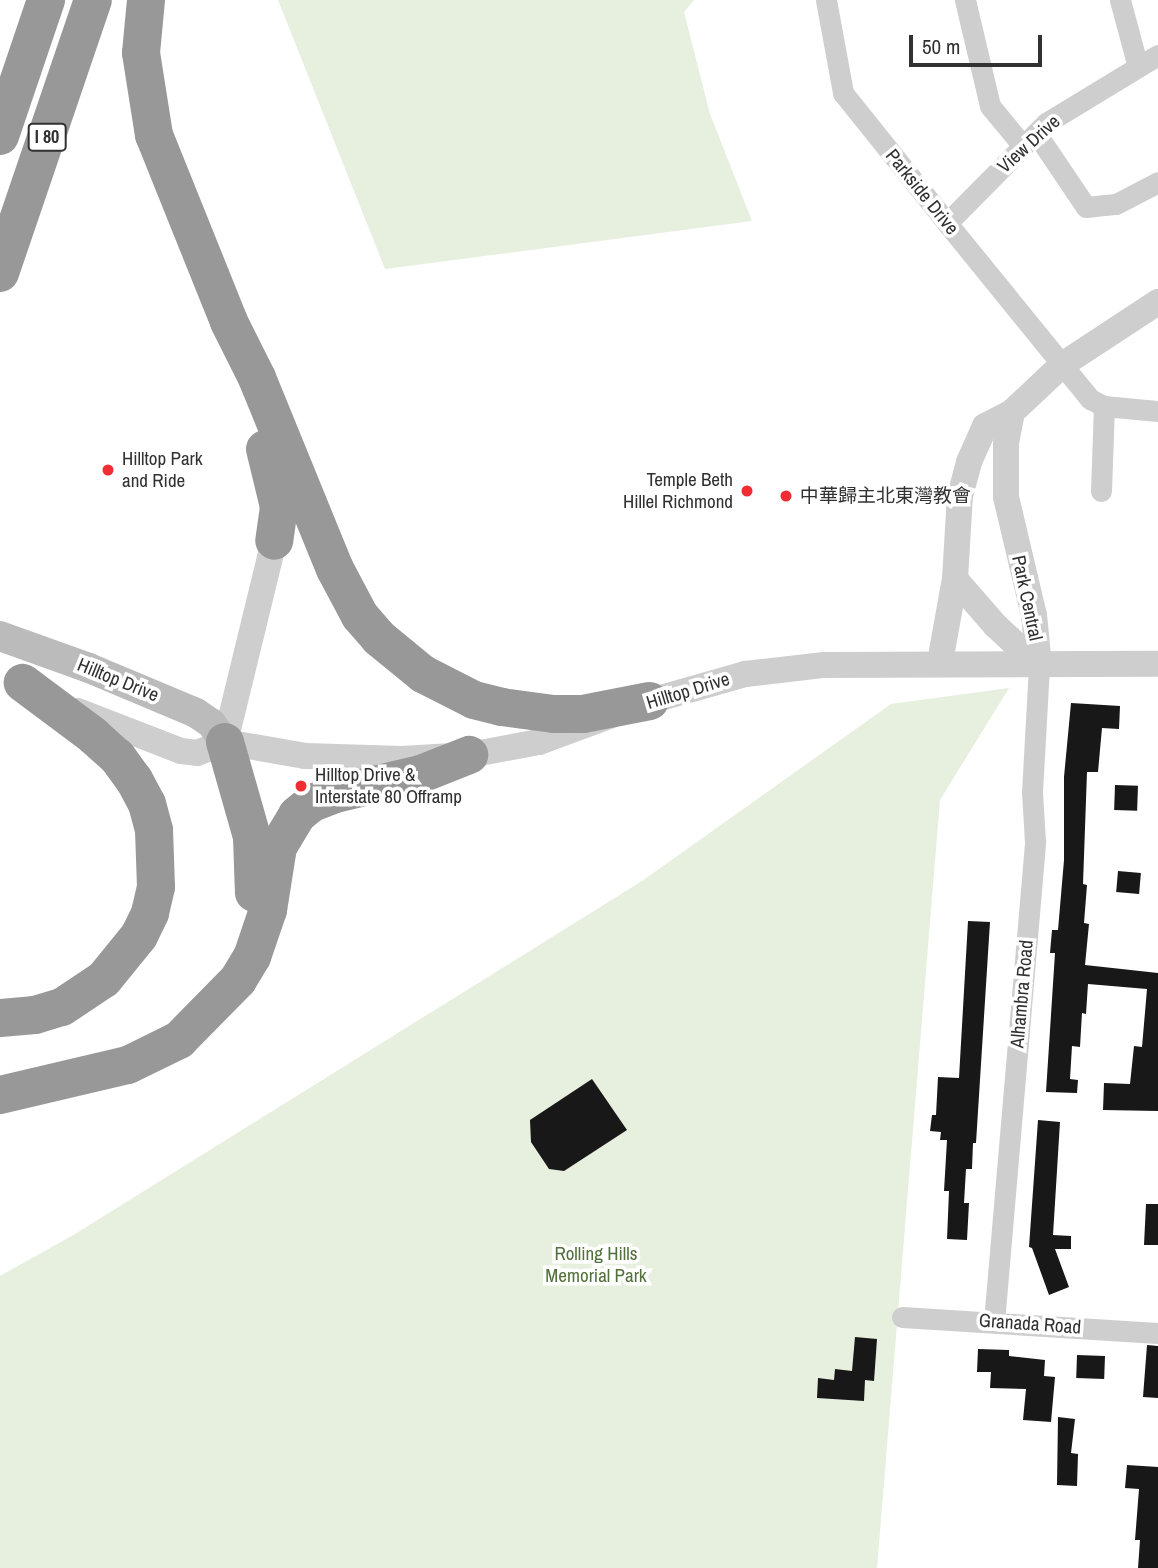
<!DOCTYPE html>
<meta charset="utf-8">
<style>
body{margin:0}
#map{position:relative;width:1158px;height:1568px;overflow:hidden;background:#fff;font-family:"Archivo Narrow","Noto Sans SC",sans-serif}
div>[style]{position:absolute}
.green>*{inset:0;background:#e7efdf}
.building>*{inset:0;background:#181818;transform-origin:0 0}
.minor>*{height:21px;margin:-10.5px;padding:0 10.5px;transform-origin:10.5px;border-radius:10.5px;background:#cecece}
.tertiary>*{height:26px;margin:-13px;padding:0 13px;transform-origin:13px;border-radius:13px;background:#cecece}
.secondary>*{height:30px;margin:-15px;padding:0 15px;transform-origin:15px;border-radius:15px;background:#bbb}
.motorway>*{height:38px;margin:-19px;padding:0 19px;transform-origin:19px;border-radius:19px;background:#989898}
.dots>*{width:19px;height:19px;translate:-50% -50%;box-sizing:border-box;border:4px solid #fff;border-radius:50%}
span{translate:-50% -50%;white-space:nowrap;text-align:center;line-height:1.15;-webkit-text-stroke:7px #fff;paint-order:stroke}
.shield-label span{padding:2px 5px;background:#fff;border:2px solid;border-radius:5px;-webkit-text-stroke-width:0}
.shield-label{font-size:18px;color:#313131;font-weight:700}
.street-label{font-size:19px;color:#313131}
.poi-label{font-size:19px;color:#313131}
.left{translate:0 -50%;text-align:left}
.right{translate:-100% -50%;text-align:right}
.park-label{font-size:19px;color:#52703b}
.scale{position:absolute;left:909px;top:35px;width:133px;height:32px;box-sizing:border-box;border:4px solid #313131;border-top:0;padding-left:9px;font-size:21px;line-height:24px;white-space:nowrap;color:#313131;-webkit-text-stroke:5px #fff;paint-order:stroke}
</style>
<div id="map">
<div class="green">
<div style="clip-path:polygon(278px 0,694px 0,684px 12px,710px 114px,752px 221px,385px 269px)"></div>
<div style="clip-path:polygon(1009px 688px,940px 800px,877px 1568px,0 1568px,0 1276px,75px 1234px,642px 881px,891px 704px)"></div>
</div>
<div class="building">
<div style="clip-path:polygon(1071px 703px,1120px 706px,1119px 729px,1102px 728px,1098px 772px,1087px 772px,1083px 884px,1087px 885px,1084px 923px,1089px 924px,1085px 965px,1158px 973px,1158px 1111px,1103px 1110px,1104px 1083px,1130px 1084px,1134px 1046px,1142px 1047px,1147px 989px,1088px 984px,1086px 1014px,1082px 1013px,1080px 1047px,1072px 1046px,1070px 1079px,1078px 1080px,1077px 1093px,1046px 1092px,1055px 953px,1050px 953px,1052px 930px,1058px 930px,1064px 860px,1064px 777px)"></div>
<div style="left:1115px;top:785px;width:23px;height:25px;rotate:2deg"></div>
<div style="left:1118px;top:871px;width:23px;height:21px;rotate:5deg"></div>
<div style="clip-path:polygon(968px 921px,990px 922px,976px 1143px,973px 1143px,972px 1169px,966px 1169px,964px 1203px,969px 1203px,967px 1240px,947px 1239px,949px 1191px,944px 1191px,947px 1140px,940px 1140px,941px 1132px,930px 1131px,932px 1115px,936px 1115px,938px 1077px,959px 1078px)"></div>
<div style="clip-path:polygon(592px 1079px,627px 1130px,564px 1171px,549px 1169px,531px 1142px,530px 1120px)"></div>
<div style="clip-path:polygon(1038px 1120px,1060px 1122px,1053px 1235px,1071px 1236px,1071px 1249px,1055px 1249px,1069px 1287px,1049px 1295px,1032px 1248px,1029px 1247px)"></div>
<div style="clip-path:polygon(1146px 1204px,1158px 1204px,1158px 1245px,1144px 1245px)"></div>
<div style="clip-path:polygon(855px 1337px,877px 1339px,874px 1381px,865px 1380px,864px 1401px,817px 1398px,818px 1378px,834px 1380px,835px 1369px,852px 1371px)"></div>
<div style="clip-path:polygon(1147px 1345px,1158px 1346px,1158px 1398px,1143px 1397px)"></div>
<div style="clip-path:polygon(978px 1349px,1009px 1350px,1009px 1356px,1045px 1360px,1044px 1376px,1055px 1377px,1051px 1422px,1023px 1420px,1026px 1389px,990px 1388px,991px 1372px,977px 1372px)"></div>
<div style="left:1077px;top:1355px;width:28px;height:23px;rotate:2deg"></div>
<div style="clip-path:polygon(1058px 1417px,1075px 1419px,1071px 1453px,1078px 1454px,1077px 1486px,1057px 1485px)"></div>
<div style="clip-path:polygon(1127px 1465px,1158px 1467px,1158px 1568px,1138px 1568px,1140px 1540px,1135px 1540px,1139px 1489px,1125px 1488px)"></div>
</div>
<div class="minor">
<div style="left:826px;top:0;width:95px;rotate:79.6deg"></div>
<div style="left:843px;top:93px;width:166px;rotate:51.3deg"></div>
<div style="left:947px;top:223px;width:227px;rotate:50.9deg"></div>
<div style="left:1090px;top:399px;width:16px;rotate:27deg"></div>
<div style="left:1104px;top:406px;width:54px;rotate:5.3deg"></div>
<div style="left:965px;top:0;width:109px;rotate:76.7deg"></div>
<div style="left:990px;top:106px;width:52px;rotate:50.5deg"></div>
<div style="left:1120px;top:0;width:69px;rotate:75deg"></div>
<div style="left:1036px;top:133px;width:89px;rotate:56deg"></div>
<div style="left:1086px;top:207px;width:30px;rotate:-6deg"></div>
<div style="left:1116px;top:204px;width:47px;rotate:-27.6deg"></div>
<div style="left:947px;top:223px;width:141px;rotate:-45.3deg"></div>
<div style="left:1046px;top:123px;width:131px;rotate:-31.3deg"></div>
<div style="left:1101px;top:491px;width:85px;rotate:-88deg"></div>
<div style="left:902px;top:1317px;width:256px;rotate:3.6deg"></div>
<div style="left:994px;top:1322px;width:482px;rotate:-85.1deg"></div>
<div style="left:1035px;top:842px;width:50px;rotate:-93.4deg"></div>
<div style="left:1032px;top:792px;width:126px;rotate:-86.8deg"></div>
</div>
<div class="tertiary">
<div style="left:1012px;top:412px;width:32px;rotate:101deg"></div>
<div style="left:1006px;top:443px;width:54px;rotate:90deg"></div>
<div style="left:1006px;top:497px;width:121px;rotate:76.7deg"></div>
<div style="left:1034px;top:615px;width:51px;rotate:84.4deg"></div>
<div style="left:955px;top:579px;width:61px;rotate:49deg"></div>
<div style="left:995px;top:625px;width:60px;rotate:43deg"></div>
<div style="left:940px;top:662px;width:84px;rotate:-79.8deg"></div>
<div style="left:955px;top:579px;width:83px;rotate:-86.6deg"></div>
<div style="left:960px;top:496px;width:35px;rotate:-75deg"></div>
<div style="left:969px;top:462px;width:39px;rotate:-66deg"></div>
<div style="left:985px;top:426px;width:30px;rotate:-27deg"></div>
<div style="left:1012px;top:412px;width:69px;rotate:-43.2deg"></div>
<div style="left:1062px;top:365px;width:115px;rotate:-33.3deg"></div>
<div style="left:78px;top:711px;width:110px;rotate:21.2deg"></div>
<div style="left:181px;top:751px;width:16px;rotate:7deg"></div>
<div style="left:197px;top:753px;width:30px;rotate:-21deg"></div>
<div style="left:225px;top:742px;width:81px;rotate:9.9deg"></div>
<div style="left:305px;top:756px;width:97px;rotate:1.8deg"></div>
<div style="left:402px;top:759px;width:67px;rotate:-3.4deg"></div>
<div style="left:469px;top:755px;width:71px;rotate:-10.5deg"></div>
<div style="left:539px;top:742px;width:118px;rotate:-20.3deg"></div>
<div style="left:650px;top:701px;width:99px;rotate:-15.9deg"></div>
<div style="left:745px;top:674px;width:80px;rotate:-6.5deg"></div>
<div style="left:824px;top:665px;width:334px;rotate:-0.2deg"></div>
<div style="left:225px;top:742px;width:207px;rotate:-76.3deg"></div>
</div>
<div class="secondary">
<div style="left:0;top:636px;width:95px;rotate:19.8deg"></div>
<div style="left:89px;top:668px;width:116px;rotate:22.8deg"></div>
<div style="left:196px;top:713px;width:18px;rotate:34deg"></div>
<div style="left:211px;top:723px;width:24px;rotate:54deg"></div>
</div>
<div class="motorway">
<div style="left:146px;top:0;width:53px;rotate:95.4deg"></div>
<div style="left:141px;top:53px;width:83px;rotate:81deg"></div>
<div style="left:154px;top:135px;width:201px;rotate:68.1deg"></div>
<div style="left:229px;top:322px;width:63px;rotate:63.4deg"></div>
<div style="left:257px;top:378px;width:206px;rotate:67.8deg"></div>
<div style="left:335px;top:569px;width:53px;rotate:62deg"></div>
<div style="left:360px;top:616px;width:29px;rotate:49deg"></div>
<div style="left:379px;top:638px;width:57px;rotate:39.3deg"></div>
<div style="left:423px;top:674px;width:57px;rotate:27deg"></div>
<div style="left:474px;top:700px;width:29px;rotate:14deg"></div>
<div style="left:502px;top:707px;width:52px;rotate:7.7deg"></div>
<div style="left:554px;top:714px;width:29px"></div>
<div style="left:583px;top:714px;width:68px;rotate:-11deg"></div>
<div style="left:0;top:136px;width:144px;rotate:-71.3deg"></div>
<div style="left:0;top:273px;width:288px;rotate:-71.2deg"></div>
<div style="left:265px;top:449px;width:60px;rotate:76.4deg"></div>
<div style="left:279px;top:507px;width:34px;rotate:98deg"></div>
<div style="left:225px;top:742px;width:99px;rotate:74.1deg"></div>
<div style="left:252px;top:837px;width:56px;rotate:88deg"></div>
<div style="left:0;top:1018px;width:35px;rotate:-5deg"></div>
<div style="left:35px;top:1015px;width:28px;rotate:-17deg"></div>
<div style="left:62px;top:1007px;width:50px;rotate:-33.7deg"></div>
<div style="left:104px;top:979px;width:55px;rotate:-50.9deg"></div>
<div style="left:139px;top:936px;width:25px;rotate:-64deg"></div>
<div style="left:150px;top:913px;width:27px;rotate:-77deg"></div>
<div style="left:156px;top:887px;width:57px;rotate:-92deg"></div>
<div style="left:154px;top:830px;width:27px;rotate:-105deg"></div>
<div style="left:147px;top:804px;width:27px;rotate:-118deg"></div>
<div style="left:134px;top:780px;width:29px;rotate:-126deg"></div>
<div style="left:117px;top:757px;width:31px;rotate:-138deg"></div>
<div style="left:94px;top:736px;width:89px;rotate:-143.3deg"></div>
<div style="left:0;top:1095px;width:131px;rotate:-13.2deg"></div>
<div style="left:128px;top:1065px;width:57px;rotate:-26.1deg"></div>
<div style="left:179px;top:1040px;width:84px;rotate:-45.5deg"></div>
<div style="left:238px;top:980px;width:27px;rotate:-59deg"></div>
<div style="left:252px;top:957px;width:50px;rotate:-71.2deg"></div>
<div style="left:268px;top:910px;width:64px;rotate:-81deg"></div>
<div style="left:278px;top:847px;width:37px;rotate:-59deg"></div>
<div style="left:297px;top:815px;width:19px;rotate:-39deg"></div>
<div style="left:312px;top:803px;width:25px;rotate:-21deg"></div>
<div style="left:335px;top:794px;width:88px;rotate:-13.1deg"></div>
<div style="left:421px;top:774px;width:52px;rotate:-21.6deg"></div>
</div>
<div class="dots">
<div style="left:108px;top:470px;background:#ef2d32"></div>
<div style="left:747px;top:491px;background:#ef2d32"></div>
<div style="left:786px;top:496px;background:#ef2d32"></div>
<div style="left:301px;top:786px;background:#ef2d32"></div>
</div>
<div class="shield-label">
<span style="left:47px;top:137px">I 80</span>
</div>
<div class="street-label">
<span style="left:1029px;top:144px;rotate:-42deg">View Drive</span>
<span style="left:922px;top:192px;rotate:51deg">Parkside Drive</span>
<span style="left:1027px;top:598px;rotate:78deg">Park Central</span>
<span style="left:118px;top:680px;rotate:22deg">Hilltop Drive</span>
<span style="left:688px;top:691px;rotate:-17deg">Hilltop Drive</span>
<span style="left:1022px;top:994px;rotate:-85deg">Alhambra Road</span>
<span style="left:1030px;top:1324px;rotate:4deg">Granada Road</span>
</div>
<div class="poi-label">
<span class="left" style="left:122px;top:470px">Hilltop Park<br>and Ride</span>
<span class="right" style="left:733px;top:491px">Temple Beth<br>Hillel Richmond</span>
<span class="left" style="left:800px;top:496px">中華歸主北東灣教會</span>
<span class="left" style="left:315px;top:786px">Hilltop Drive &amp;<br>Interstate 80 Offramp</span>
</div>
<div class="park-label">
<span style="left:596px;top:1265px">Rolling Hills<br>Memorial Park</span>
</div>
<div class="scale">50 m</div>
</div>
